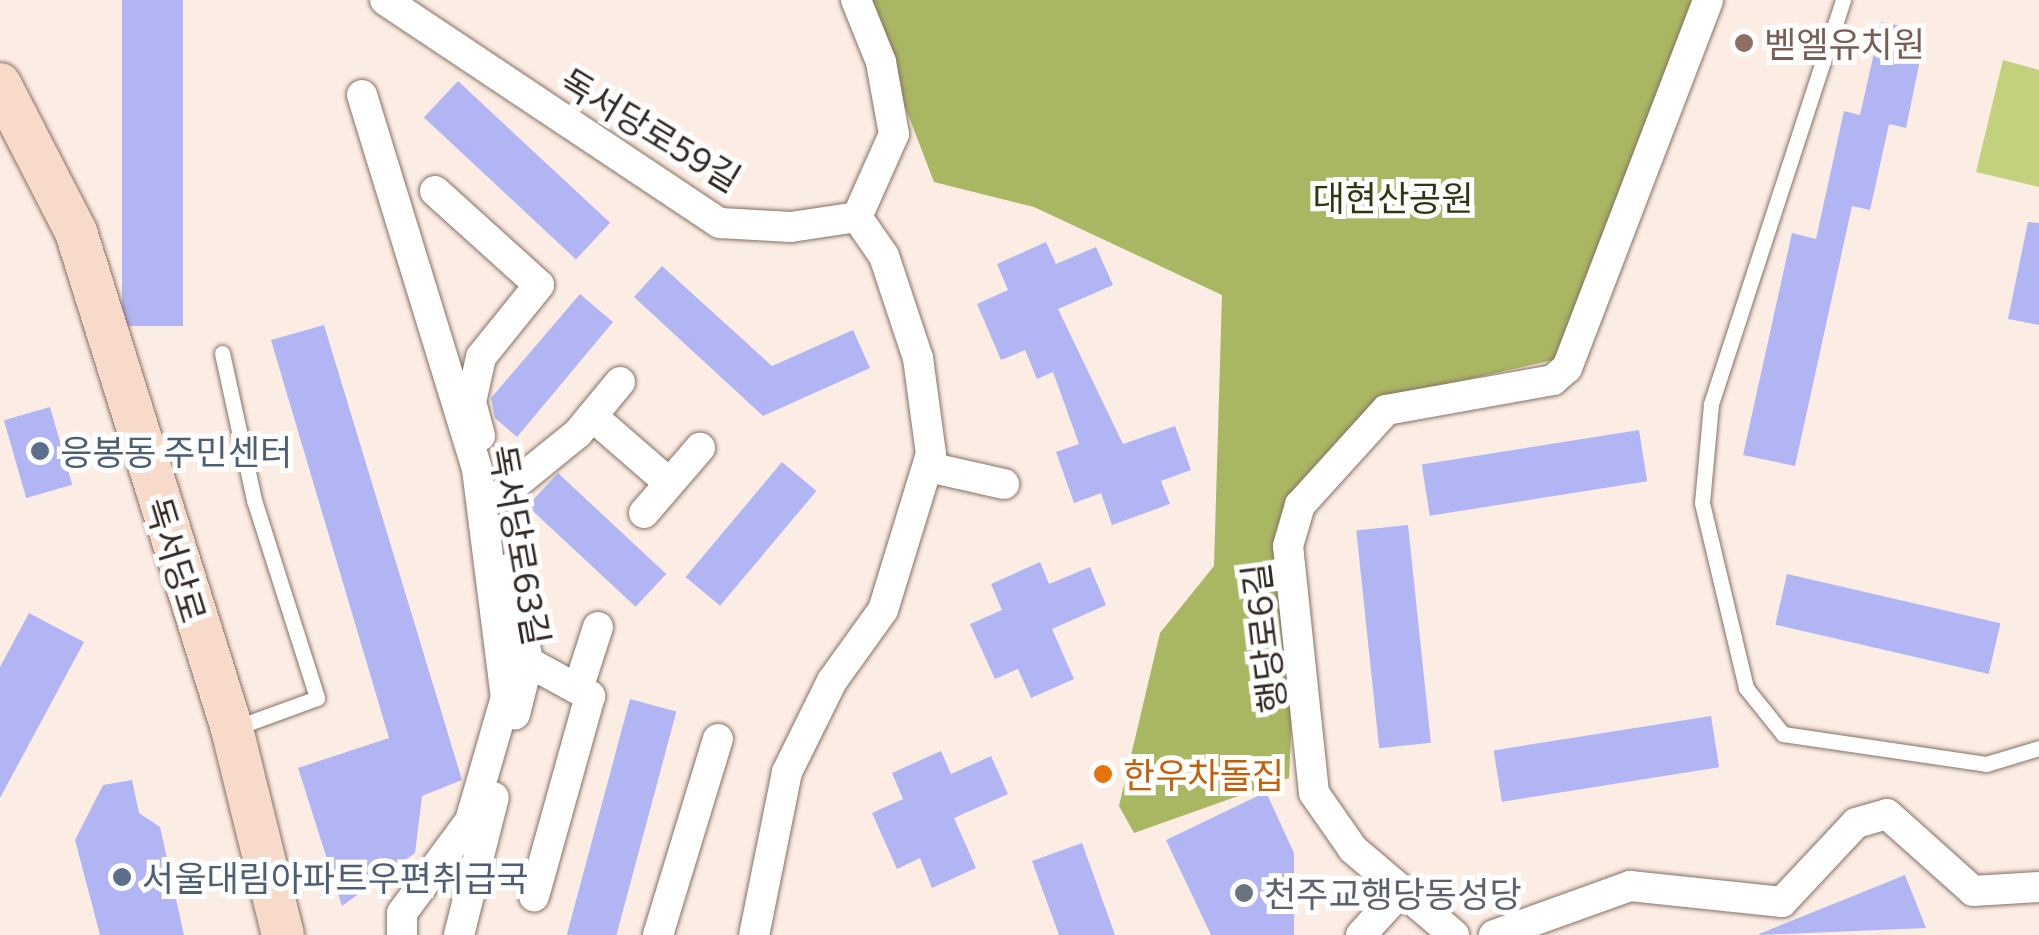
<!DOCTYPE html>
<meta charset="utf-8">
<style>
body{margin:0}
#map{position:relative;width:2039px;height:935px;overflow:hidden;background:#fcede4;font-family:Commissioner,"Noto Sans KR",sans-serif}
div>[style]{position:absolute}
.green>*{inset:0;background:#c3d17d}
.forest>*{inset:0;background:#a9b662}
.building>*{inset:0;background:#b2b5f3;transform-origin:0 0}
.roads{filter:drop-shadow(0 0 2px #867164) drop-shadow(0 0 2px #867164)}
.lane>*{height:15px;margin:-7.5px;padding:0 7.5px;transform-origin:7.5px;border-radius:7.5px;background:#fff}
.street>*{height:30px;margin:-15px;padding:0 15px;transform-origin:15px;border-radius:15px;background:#fff}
.secondary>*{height:42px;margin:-21px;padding:0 21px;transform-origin:21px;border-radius:21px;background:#f8dacb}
.dots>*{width:28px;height:28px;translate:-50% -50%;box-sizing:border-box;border:5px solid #fff;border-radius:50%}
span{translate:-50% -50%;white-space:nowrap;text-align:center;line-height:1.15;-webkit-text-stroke:10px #fff;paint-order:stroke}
.education-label{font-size:35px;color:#785e54}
.left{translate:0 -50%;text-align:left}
.street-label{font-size:35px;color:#332a25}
.park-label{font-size:35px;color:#313612}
.service-label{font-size:35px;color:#4e5e75}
.food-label{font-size:35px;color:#c56008}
.worship-label{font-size:35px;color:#5b616d}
</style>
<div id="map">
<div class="green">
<div style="clip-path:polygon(2003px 60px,2039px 70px,2039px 187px,1976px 172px)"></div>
</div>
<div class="forest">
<div style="clip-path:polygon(864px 0,1692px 0,1558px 359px,1388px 397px,1286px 502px,1273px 546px,1292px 716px,1289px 778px,1134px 833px,1119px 806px,1160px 633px,1214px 566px,1222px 295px,1034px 207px,934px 182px)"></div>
</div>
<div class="building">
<div style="left:122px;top:0;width:61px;height:326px"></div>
<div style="clip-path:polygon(1881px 22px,1926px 31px,1906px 128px,1889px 124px,1870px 210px,1852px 206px,1795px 466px,1743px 455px,1792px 233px,1816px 239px,1844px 111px,1860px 115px)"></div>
<div style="left:458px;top:81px;width:208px;height:50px;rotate:43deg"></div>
<div style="clip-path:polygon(2028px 222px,2039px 223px,2039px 325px,2008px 319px)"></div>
<div style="clip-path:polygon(1046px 242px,1056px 264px,1096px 247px,1113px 285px,1058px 309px,1123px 444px,1175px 426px,1191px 470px,1161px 481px,1170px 504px,1112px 525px,1101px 493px,1074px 503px,1056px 452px,1079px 444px,1053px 372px,1037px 379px,1025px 350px,1001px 360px,977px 304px,1008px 290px,997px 264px)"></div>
<div style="clip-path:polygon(662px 266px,772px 366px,853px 330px,870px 368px,763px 416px,634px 297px)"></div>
<div style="clip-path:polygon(580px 294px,613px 322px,517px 437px,495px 418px,491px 398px)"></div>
<div style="clip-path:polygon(324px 325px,462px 780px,422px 796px,415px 853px,342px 906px,298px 768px,389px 738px,271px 340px)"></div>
<div style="left:50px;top:407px;width:81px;height:48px;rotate:74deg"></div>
<div style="left:1639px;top:430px;width:52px;height:220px;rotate:81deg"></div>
<div style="left:782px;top:462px;width:45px;height:150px;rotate:40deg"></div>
<div style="left:558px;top:473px;width:148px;height:45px;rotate:43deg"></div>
<div style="left:1408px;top:525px;width:219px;height:52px;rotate:84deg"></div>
<div style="clip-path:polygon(1040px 562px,1049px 584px,1090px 567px,1106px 605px,1052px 629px,1074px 679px,1031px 698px,1018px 669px,995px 679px,970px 624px,1002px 610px,991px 584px)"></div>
<div style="left:1787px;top:574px;width:219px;height:52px;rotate:13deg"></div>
<div style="clip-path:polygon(29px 613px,84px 642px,0 798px,0 667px)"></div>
<div style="left:630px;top:699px;width:48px;height:244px;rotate:15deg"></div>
<div style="left:1711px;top:716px;width:52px;height:220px;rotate:81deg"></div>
<div style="clip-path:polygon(941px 751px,951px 774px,991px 756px,1008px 794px,954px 818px,976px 868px,932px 888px,920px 858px,897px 869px,872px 813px,903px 799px,892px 773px)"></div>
<div style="clip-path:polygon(132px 780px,139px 813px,160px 827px,184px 935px,100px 935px,75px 840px,103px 785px)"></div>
<div style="clip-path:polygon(1266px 792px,1294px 853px,1294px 935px,1211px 935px,1166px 840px)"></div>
<div style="clip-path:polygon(1082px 843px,1115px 935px,1059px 935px,1032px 861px)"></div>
<div style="clip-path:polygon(1905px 875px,1926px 928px,1759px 935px,1759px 934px)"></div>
</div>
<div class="roads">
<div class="lane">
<div style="left:1843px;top:0;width:425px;rotate:108.1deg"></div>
<div style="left:1711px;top:404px;width:99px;rotate:95.2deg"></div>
<div style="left:1702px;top:503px;width:190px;rotate:76.6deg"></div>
<div style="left:1746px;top:688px;width:59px;rotate:51.2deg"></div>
<div style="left:1783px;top:734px;width:205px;rotate:8.4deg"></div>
<div style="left:1986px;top:764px;width:55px;rotate:-16.8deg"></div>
<div style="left:222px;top:353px;width:150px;rotate:77.7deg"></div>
<div style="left:254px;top:500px;width:208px;rotate:72.3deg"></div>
<div style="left:317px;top:698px;width:87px;rotate:159.9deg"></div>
</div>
<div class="street">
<div style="left:385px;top:0;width:402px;rotate:33.7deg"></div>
<div style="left:720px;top:223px;width:71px;rotate:3.2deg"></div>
<div style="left:791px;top:227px;width:67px;rotate:-8.6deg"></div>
<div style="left:857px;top:217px;width:47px;rotate:55.3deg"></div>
<div style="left:884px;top:256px;width:108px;rotate:71.6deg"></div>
<div style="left:918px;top:358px;width:97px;rotate:82.3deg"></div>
<div style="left:931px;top:454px;width:163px;rotate:107.1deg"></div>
<div style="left:883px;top:610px;width:87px;rotate:125.7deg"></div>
<div style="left:832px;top:681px;width:102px;rotate:116.3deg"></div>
<div style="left:787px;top:772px;width:166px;rotate:101.4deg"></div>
<div style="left:856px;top:0;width:67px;rotate:68deg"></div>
<div style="left:881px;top:62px;width:73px;rotate:79.8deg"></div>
<div style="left:894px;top:134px;width:91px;rotate:114deg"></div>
<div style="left:362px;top:95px;width:391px;rotate:72.9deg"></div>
<div style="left:477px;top:469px;width:230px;rotate:82.8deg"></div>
<div style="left:506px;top:697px;width:129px;rotate:106.2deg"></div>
<div style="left:470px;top:821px;width:114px;rotate:126.5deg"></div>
<div style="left:402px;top:913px;width:22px;rotate:90deg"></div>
<div style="left:435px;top:191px;width:140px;rotate:42.1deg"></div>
<div style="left:539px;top:285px;width:92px;rotate:128.9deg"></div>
<div style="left:481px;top:357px;width:46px;rotate:102.5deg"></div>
<div style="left:471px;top:402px;width:35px;rotate:75deg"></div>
<div style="left:592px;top:416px;width:102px;rotate:41deg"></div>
<div style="left:928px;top:467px;width:78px;rotate:12.6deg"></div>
<div style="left:498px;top:498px;width:103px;rotate:-39.1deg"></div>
<div style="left:578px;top:433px;width:66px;rotate:-50.5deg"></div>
<div style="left:644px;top:513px;width:86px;rotate:-49.3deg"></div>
<div style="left:511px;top:568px;width:96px;rotate:79.7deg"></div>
<div style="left:528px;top:662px;width:54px;rotate:104deg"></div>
<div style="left:528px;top:662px;width:71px;rotate:28.7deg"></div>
<div style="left:590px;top:696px;width:208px;rotate:105.6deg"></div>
<div style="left:578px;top:689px;width:65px;rotate:-72.1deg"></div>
<div style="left:459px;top:935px;width:142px;rotate:-75.8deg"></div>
<div style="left:658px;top:935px;width:205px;rotate:-73deg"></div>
<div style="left:1361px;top:935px;width:58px;rotate:-47.8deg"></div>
<div style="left:1454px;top:935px;width:133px;rotate:-139.6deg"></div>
<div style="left:1353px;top:849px;width:68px;rotate:-124.9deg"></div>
<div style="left:1314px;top:793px;width:248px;rotate:-96deg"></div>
<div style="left:1288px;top:546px;width:43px;rotate:-73.7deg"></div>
<div style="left:1300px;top:505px;width:128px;rotate:-47.8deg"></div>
<div style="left:1386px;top:410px;width:170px;rotate:-10.2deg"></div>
<div style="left:1553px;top:380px;width:18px;rotate:-41deg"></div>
<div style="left:1567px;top:368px;width:394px;rotate:-69deg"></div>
<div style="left:1494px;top:935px;width:145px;rotate:-19.8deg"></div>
<div style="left:1630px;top:886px;width:153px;rotate:6deg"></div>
<div style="left:1782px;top:902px;width:108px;rotate:-46.9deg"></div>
<div style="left:1856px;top:823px;width:32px;rotate:-16deg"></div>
<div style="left:1887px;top:814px;width:115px;rotate:41.8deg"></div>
<div style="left:1973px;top:891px;width:66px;rotate:-3.5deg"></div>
</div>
<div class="secondary">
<div style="left:0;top:84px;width:166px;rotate:62.8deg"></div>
<div style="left:76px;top:232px;width:521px;rotate:72.57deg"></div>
<div style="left:232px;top:729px;width:212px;rotate:76.1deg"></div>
</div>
</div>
<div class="dots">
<div style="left:1744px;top:43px;background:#8d6e63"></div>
<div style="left:40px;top:451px;background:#5c6f8a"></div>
<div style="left:1103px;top:774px;background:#e8710a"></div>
<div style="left:122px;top:877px;background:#5c6f8a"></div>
<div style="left:1244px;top:893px;background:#6b7280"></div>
</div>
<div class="education-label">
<span class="left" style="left:1764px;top:43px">벧엘유치원</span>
</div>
<div class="street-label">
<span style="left:651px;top:129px;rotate:31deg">독서당로59길</span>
<span style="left:521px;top:545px;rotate:80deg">독서당로63길</span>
<span style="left:177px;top:560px;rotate:73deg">독서당로</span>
<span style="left:1263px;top:638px;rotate:-97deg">행당로6길</span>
</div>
<div class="park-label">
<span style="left:1393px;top:197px">대현산공원</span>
</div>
<div class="service-label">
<span class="left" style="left:60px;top:451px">응봉동 주민센터</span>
<span class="left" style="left:142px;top:877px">서울대림아파트우편취급국</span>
</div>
<div class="food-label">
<span class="left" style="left:1123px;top:774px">한우차돌집</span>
</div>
<div class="worship-label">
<span class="left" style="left:1264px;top:893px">천주교행당동성당</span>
</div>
</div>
